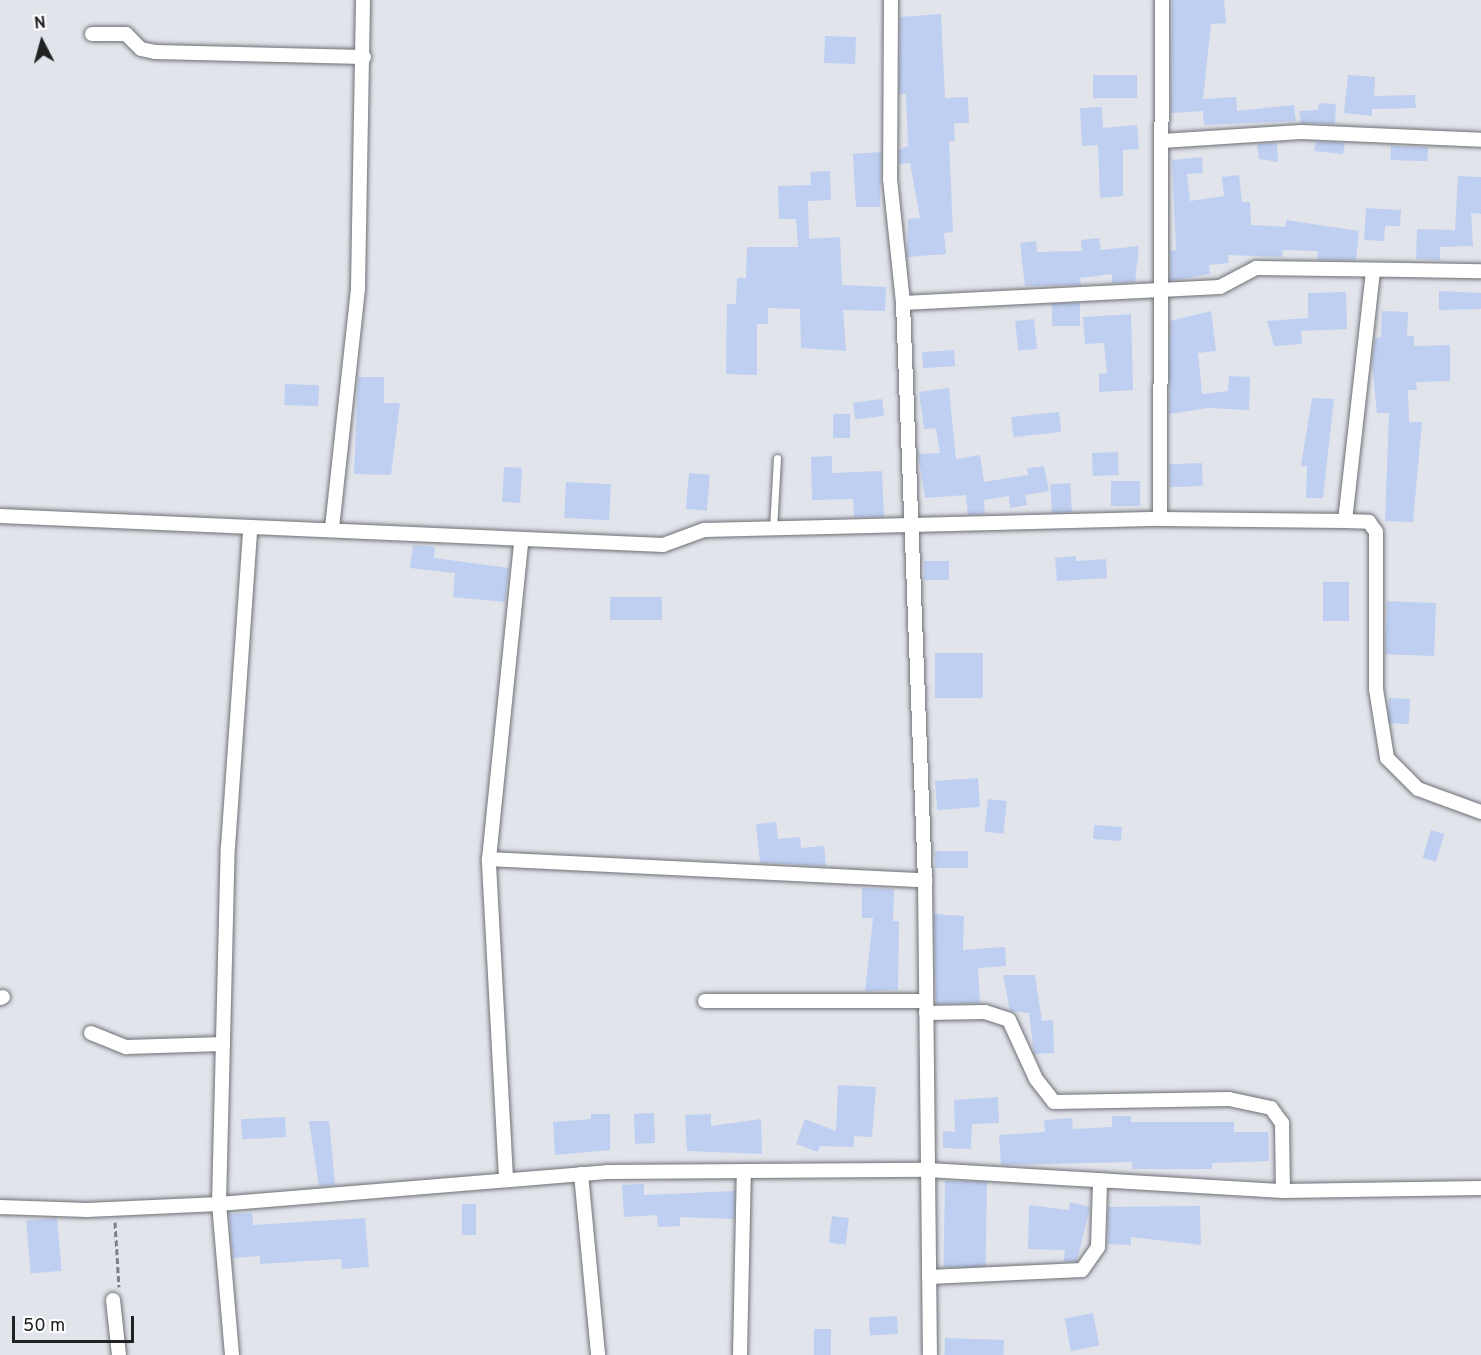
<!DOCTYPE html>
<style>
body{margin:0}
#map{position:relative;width:1481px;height:1355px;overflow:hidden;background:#e1e4ea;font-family:Overpass,sans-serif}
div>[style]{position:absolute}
.building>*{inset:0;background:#bfcff2;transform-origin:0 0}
.path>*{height:3px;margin-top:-1.5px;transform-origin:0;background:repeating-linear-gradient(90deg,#7d7f83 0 6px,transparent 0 9px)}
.roads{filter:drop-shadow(0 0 2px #6e7075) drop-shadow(0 0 2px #6e7075)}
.lane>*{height:7px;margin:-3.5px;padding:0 3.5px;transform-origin:3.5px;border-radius:3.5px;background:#fff}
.street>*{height:14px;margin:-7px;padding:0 7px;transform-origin:7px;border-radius:7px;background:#fff}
span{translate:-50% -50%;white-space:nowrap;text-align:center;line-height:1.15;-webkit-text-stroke:5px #fff;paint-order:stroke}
.north{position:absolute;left:12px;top:12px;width:60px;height:60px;-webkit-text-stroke:4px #fff;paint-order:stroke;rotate:354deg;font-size:16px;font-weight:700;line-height:24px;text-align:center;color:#202123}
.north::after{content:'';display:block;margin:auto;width:21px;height:27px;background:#202123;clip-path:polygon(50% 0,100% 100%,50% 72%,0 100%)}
.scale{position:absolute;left:12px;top:1316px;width:122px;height:27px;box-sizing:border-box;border:3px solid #202123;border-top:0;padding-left:8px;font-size:18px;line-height:21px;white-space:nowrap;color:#202123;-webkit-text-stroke:4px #fff;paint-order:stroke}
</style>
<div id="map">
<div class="building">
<div style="clip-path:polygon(1172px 0,1224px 0,1226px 23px,1211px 24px,1203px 99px,1236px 97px,1237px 111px,1294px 105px,1296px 121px,1204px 125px,1203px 111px,1171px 113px)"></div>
<div style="clip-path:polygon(941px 14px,945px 98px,968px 97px,969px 123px,954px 123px,955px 141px,949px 141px,953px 232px,944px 233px,946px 254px,907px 257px,908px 219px,920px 218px,910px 163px,899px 164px,899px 150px,908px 146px,906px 94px,899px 94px,900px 17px)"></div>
<div style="left:825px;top:36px;width:31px;height:27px;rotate:2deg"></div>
<div style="left:1137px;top:75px;width:23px;height:44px;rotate:90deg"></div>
<div style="clip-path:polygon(1348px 75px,1375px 77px,1374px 96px,1415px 95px,1416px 108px,1372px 109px,1372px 116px,1344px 113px)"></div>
<div style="clip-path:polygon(1319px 103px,1336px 104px,1335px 124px,1301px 123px,1299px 111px,1318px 110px)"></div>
<div style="clip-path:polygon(1102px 107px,1103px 128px,1137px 125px,1139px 149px,1123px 150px,1123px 196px,1100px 198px,1098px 145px,1082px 146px,1080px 108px)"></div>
<div style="clip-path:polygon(1316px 142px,1345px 143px,1343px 154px,1314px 151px)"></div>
<div style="clip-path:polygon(1277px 143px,1278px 162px,1259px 159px,1257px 144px)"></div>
<div style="left:1391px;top:146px;width:37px;height:14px;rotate:2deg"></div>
<div style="clip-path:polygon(881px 152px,880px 207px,856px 207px,853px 154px)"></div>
<div style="clip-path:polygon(1202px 157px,1203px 173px,1187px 174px,1190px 201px,1224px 196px,1222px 177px,1239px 175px,1242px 202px,1250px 202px,1251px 225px,1286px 227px,1286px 220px,1359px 231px,1356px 260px,1317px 260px,1318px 251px,1283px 250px,1282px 257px,1228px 255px,1229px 263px,1209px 265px,1210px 274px,1170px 281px,1170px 251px,1176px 250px,1172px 160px)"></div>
<div style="clip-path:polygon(830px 171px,831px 200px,808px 201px,809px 239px,840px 237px,842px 285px,886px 287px,885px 311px,843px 310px,846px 351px,801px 348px,800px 309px,768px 308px,768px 324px,757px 324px,757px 375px,726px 374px,727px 304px,736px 304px,737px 278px,746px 278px,747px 247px,798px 247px,796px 219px,779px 219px,778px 186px,811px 185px,810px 172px)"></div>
<div style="clip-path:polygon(1458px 176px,1481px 177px,1481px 214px,1471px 213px,1473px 246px,1440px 247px,1440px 260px,1416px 259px,1417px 229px,1455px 230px)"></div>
<div style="clip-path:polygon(1366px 208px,1401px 210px,1400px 226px,1385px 226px,1384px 241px,1364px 240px)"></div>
<div style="clip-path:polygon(1099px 238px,1101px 250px,1139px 246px,1135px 282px,1112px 283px,1112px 274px,1080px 278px,1081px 285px,1025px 286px,1020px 243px,1036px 241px,1037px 252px,1082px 251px,1081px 240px)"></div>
<div style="clip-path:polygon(1439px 291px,1481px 293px,1481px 309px,1439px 310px)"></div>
<div style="clip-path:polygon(1346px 292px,1347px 329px,1301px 331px,1302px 344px,1274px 346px,1267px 321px,1308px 318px,1308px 293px)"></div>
<div style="left:1080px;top:303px;width:23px;height:28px;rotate:90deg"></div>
<div style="clip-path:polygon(1211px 311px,1216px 351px,1198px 353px,1202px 394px,1228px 391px,1229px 376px,1250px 377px,1249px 410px,1208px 408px,1169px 414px,1170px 321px)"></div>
<div style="clip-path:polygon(1382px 311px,1408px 312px,1407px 336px,1414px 336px,1414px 346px,1450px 345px,1450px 381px,1416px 382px,1417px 390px,1408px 390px,1409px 422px,1422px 422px,1413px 522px,1385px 521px,1389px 413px,1377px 413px,1372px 363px,1375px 338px,1381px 337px)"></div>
<div style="clip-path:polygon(1131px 314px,1133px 390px,1099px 392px,1099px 374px,1107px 373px,1104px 343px,1085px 344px,1083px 317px)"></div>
<div style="left:1034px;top:319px;width:30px;height:19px;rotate:84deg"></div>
<div style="left:954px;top:350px;width:16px;height:32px;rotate:86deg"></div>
<div style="clip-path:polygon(358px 377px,384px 377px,384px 403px,400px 403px,391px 475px,354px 474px)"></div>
<div style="left:285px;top:384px;width:34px;height:21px;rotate:2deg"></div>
<div style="clip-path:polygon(949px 388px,956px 459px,980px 455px,984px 482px,1028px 475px,1027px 468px,1044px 466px,1049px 491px,1025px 495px,1027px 505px,1010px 508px,1009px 496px,984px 500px,985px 514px,968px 515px,966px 495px,925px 498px,918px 454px,940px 453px,936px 428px,924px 429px,919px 392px)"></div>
<div style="clip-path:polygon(1312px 398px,1334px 399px,1323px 498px,1306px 498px,1307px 466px,1301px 466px)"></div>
<div style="left:882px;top:399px;width:17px;height:29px;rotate:83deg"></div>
<div style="left:1059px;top:412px;width:20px;height:48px;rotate:84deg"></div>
<div style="left:850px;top:414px;width:24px;height:17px;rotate:90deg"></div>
<div style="left:1118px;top:452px;width:23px;height:26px;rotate:88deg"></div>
<div style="clip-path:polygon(832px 456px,832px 473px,882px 471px,884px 517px,854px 517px,853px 499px,812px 500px,811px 457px)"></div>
<div style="left:1202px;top:463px;width:23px;height:33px;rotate:88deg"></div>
<div style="left:504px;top:467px;width:18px;height:35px;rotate:3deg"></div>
<div style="left:689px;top:473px;width:21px;height:36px;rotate:5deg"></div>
<div style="left:1111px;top:481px;width:29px;height:25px"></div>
<div style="left:566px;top:482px;width:45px;height:36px;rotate:3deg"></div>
<div style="left:1070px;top:483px;width:29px;height:20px;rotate:86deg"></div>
<div style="clip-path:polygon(413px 545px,435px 547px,434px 558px,509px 568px,505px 602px,453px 597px,455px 573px,410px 568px)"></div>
<div style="clip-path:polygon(1076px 556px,1076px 561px,1106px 559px,1107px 578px,1057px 581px,1055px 558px)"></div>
<div style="left:949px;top:561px;width:19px;height:25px;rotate:90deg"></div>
<div style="left:1323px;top:582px;width:26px;height:39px"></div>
<div style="left:610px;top:597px;width:52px;height:23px"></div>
<div style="left:1436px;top:603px;width:53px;height:49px;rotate:92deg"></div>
<div style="left:935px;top:653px;width:48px;height:45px"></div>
<div style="left:1389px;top:698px;width:21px;height:25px;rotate:3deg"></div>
<div style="left:978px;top:778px;width:29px;height:43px;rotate:86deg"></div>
<div style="left:988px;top:799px;width:19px;height:33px;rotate:6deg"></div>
<div style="clip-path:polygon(776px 822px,778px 839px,800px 837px,801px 848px,824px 846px,826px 866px,760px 863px,756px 824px)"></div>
<div style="left:1094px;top:825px;width:28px;height:14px;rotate:4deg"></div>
<div style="left:1431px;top:830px;width:14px;height:29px;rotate:17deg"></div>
<div style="left:935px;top:851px;width:33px;height:17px"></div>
<div style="clip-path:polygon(862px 888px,894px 889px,893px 921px,899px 921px,898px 990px,865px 991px,873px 918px,862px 918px)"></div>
<div style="clip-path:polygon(934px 914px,964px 916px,963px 950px,1005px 947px,1006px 966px,978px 968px,980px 1003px,936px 1004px)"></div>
<div style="clip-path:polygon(1003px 975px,1035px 975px,1042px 1021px,1053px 1020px,1054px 1053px,1034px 1054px,1029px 1013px,1010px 1011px)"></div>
<div style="clip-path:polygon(838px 1085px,876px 1087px,872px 1137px,854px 1136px,854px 1147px,820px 1146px,818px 1152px,796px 1144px,805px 1119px,836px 1131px)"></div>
<div style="clip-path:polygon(998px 1097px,999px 1123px,972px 1124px,971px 1149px,943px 1148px,943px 1131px,955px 1132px,954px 1100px)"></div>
<div style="left:654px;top:1113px;width:30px;height:20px;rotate:88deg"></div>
<div style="clip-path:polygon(591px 1114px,610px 1114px,610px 1150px,555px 1155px,553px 1122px,591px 1119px)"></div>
<div style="clip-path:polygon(711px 1114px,711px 1126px,761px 1119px,762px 1154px,687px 1151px,685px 1115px)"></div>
<div style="clip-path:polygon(1112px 1116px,1131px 1116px,1131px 1122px,1234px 1122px,1234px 1132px,1268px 1132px,1269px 1161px,1212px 1163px,1212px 1169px,1132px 1169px,1132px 1162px,1001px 1165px,999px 1135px,1045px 1132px,1044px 1120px,1072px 1118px,1073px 1129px,1112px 1127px)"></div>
<div style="left:285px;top:1117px;width:20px;height:44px;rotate:87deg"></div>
<div style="clip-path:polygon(309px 1121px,329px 1121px,335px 1185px,319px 1186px)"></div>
<div style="left:945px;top:1181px;width:42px;height:86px;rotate:1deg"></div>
<div style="clip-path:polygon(644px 1184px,644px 1195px,735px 1191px,734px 1219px,680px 1217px,680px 1226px,658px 1227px,657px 1215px,624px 1217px,622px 1185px)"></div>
<div style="clip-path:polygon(1070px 1202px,1090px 1207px,1077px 1261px,1064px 1262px,1065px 1250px,1028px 1249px,1029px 1205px,1069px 1210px)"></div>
<div style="left:462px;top:1204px;width:14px;height:31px"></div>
<div style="clip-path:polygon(1200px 1206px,1201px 1245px,1131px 1237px,1131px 1245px,1108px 1244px,1108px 1207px)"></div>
<div style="clip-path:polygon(252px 1213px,253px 1225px,365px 1218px,369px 1267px,342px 1269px,341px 1259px,260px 1264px,260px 1256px,233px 1258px,229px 1214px)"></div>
<div style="left:832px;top:1216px;width:17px;height:27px;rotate:7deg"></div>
<div style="left:57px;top:1218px;width:53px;height:31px;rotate:85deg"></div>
<div style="left:1093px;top:1313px;width:33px;height:29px;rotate:79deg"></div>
<div style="left:897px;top:1316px;width:18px;height:28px;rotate:87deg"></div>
<div style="left:831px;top:1329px;width:26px;height:17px;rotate:90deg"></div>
<div style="left:945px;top:1338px;width:59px;height:17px;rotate:2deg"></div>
</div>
<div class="path">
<div style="left:115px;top:1222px;width:65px;rotate:86.5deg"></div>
</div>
<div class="roads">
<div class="lane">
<div style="left:773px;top:529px;width:71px;rotate:-86.8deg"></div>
</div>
<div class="street">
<div style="left:891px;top:0;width:179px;rotate:90.3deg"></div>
<div style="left:890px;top:179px;width:125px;rotate:84deg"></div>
<div style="left:903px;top:303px;width:577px;rotate:87.82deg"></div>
<div style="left:925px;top:880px;width:475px;rotate:89.4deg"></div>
<div style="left:92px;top:34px;width:34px"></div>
<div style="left:126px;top:34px;width:21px;rotate:45deg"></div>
<div style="left:141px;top:49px;width:14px;rotate:12deg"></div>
<div style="left:155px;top:52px;width:209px;rotate:1.4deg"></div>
<div style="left:1162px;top:141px;width:139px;rotate:-3.7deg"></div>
<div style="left:1301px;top:132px;width:180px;rotate:2.5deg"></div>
<div style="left:903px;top:303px;width:317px;rotate:-2.9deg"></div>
<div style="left:1220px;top:287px;width:41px;rotate:-27.8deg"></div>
<div style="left:1256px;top:268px;width:225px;rotate:0.8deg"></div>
<div style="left:0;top:516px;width:664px;rotate:2.5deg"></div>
<div style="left:663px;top:545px;width:44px;rotate:-20.1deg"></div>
<div style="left:704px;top:530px;width:456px;rotate:-1.4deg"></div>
<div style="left:1160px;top:519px;width:185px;rotate:0.6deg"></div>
<div style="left:1345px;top:521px;width:252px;rotate:-83.6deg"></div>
<div style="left:1160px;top:519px;width:519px;rotate:-89.78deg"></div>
<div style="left:1345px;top:521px;width:24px;rotate:2deg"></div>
<div style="left:1369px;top:522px;width:12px;rotate:55deg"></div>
<div style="left:1376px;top:532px;width:157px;rotate:90deg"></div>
<div style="left:1376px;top:689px;width:70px;rotate:80.9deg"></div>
<div style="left:1387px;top:758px;width:44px;rotate:45deg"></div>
<div style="left:1418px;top:789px;width:67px;rotate:20.1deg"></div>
<div style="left:332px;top:528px;width:242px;rotate:-83.8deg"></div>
<div style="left:358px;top:287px;width:287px;rotate:-89deg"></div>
<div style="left:489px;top:859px;width:437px;rotate:2.8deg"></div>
<div style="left:0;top:998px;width:3px;rotate:-18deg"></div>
<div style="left:705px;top:1001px;width:221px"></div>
<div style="left:926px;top:1013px;width:59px;rotate:-1deg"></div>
<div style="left:985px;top:1012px;width:25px;rotate:18deg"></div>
<div style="left:1009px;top:1020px;width:65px;rotate:65.4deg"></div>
<div style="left:1036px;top:1079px;width:29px;rotate:52deg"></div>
<div style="left:1054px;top:1102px;width:175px;rotate:-1deg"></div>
<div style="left:1229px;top:1099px;width:43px;rotate:12.1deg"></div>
<div style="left:1271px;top:1108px;width:19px;rotate:54deg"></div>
<div style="left:1282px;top:1123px;width:68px;rotate:89.2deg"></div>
<div style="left:91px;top:1033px;width:38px;rotate:22deg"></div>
<div style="left:126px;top:1047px;width:97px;rotate:-1.8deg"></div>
<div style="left:581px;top:1174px;width:182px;rotate:84.6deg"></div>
<div style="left:506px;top:1178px;width:319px;rotate:-93.1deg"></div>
<div style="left:489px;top:859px;width:319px;rotate:-84.2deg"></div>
<div style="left:0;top:1207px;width:87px;rotate:2deg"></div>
<div style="left:87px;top:1210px;width:132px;rotate:-2.6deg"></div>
<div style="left:219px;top:1204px;width:389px;rotate:-4.7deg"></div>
<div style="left:607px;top:1172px;width:321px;rotate:-0.4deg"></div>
<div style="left:928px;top:1170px;width:356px;rotate:3.4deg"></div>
<div style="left:1283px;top:1191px;width:198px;rotate:-0.9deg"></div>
<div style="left:929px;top:1277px;width:153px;rotate:-2.6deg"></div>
<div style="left:1082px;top:1270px;width:28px;rotate:-55deg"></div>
<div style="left:1098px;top:1247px;width:64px;rotate:-88.2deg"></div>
<div style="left:113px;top:1300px;width:55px;rotate:83.8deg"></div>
<div style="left:232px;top:1355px;width:152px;rotate:-94.9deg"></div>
<div style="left:219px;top:1204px;width:357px;rotate:-88.6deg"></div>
<div style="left:228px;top:847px;width:319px;rotate:-86deg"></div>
<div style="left:740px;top:1355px;width:184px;rotate:-88.8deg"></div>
</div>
</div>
<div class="north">N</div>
<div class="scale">50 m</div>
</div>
